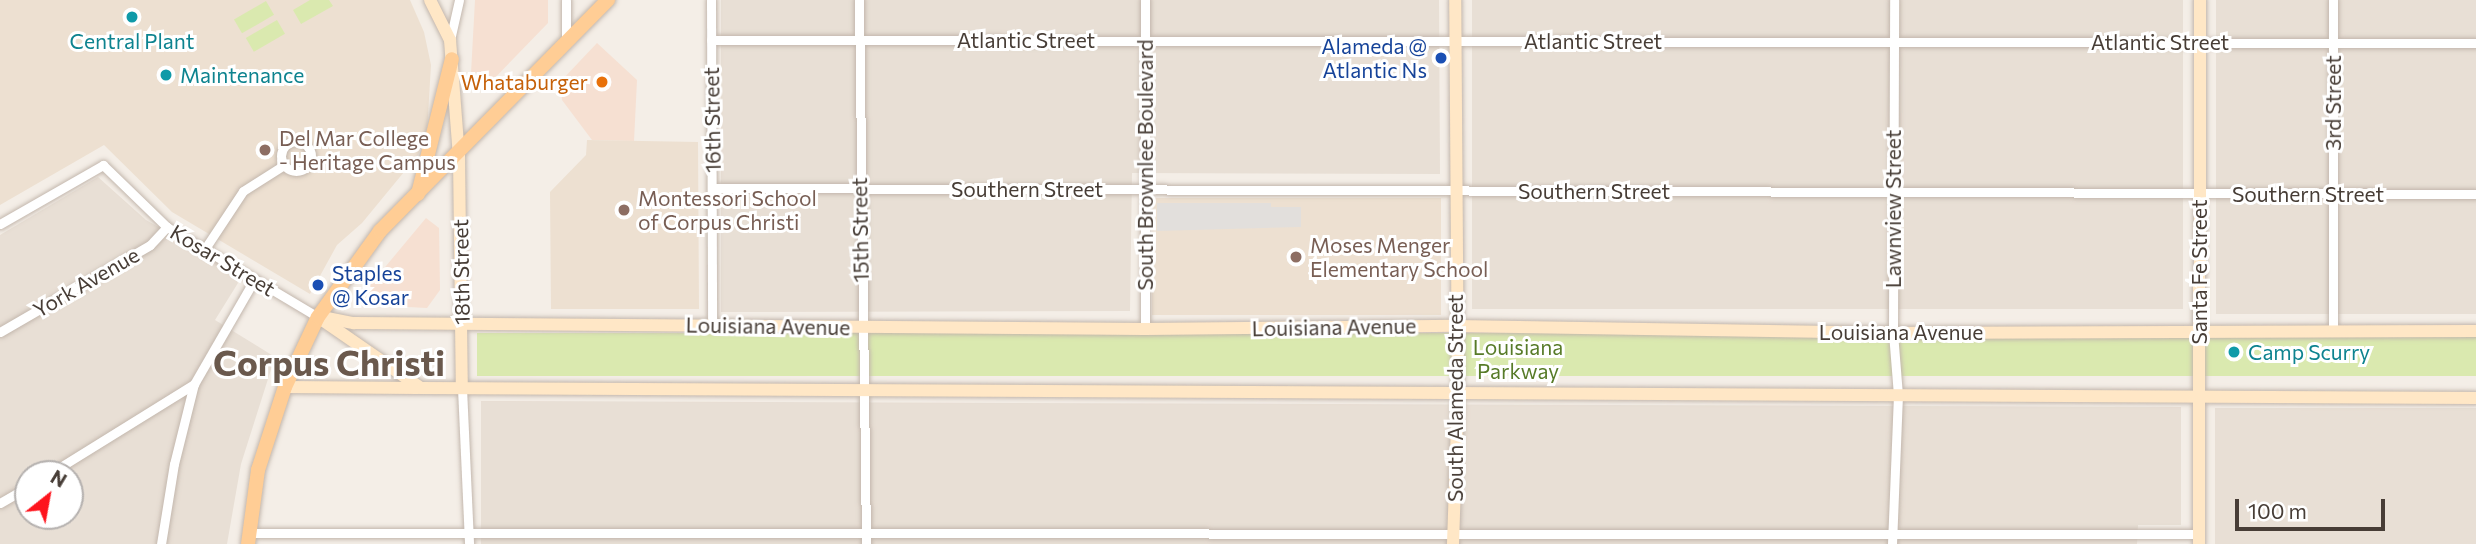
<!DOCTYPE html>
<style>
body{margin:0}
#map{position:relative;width:2476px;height:544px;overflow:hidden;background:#f4eee7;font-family:Commissioner,sans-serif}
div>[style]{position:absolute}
.residential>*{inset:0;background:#e8dfd5;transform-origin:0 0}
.commercial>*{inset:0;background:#f6e0d2}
.education>*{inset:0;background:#ede0d1;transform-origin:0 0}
.green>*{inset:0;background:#dae9af;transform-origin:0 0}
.parking>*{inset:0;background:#e2dfdc}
.roads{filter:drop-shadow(0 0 2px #c3b7ad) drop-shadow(0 0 2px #c3b7ad)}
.street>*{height:9px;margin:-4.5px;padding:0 4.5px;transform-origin:4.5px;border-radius:4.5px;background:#fff}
.street>.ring{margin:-4.5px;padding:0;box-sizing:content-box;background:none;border:9px solid #fff;border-radius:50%}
.secondary>*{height:12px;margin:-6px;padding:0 6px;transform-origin:6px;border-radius:6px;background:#ffe7c6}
.primary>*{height:14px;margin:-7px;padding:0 7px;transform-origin:7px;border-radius:7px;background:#ffcd95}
.dots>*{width:19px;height:19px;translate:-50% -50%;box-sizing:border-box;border:4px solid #fff;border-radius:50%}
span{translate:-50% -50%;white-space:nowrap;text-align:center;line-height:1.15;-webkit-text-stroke:6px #fff;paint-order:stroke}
.street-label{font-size:21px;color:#473d36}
.culture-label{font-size:21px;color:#0d838f}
.left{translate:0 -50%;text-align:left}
.transit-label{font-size:21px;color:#164399}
.right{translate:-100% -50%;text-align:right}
.food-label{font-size:21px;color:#c56008}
.education-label{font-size:21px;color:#785e54}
.park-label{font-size:21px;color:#577b28}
.town-label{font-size:35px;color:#6a594d;font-weight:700}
.north{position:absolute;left:14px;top:460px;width:70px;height:70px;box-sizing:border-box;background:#fff;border:2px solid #b5b1af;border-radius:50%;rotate:31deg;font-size:19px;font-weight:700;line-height:28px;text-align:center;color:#473d36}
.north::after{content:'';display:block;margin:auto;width:24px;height:32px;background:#fe141d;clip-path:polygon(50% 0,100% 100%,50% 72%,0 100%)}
.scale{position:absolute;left:2235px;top:499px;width:150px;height:32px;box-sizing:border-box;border:4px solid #473d36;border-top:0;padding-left:9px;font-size:21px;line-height:24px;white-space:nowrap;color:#473d36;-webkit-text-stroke:5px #fff;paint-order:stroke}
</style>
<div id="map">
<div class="residential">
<div style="clip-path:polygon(721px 0,1439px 0,1440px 174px,1132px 173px,1130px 311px,721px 312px)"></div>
<div style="left:1472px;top:0;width:711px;height:309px"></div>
<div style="left:2216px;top:0;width:260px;height:314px"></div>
<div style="clip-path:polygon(evenodd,98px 177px,146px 220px,232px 269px,238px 283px,215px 320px,275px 357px,241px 464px,227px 544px,0 544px,0 235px,98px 177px,28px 474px,70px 474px,70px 516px,28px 516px,28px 474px)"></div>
<div style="clip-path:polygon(481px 401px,2181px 407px,2181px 525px,2138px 525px,2137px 544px,481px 544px)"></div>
<div style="left:2215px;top:408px;width:261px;height:136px"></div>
</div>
<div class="commercial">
<div style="clip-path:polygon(475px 0,548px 0,548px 23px,489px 84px,478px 72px,471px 73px)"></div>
<div style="clip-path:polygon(597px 43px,637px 80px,634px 141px,592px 140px,562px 100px,561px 81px)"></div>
<div style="clip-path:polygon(426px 218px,439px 228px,440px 290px,427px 308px,370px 305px,366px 290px)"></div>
</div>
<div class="education">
<div style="clip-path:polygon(0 0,410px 0,424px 32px,431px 65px,427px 132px,418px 155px,362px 223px,337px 245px,310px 294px,172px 212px,104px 145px,0 205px)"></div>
<div style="clip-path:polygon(587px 140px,698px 142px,699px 309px,551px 309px,550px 192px,586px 155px)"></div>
<div style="left:1152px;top:198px;width:289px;height:117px"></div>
</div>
<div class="green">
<div style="clip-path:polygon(310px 0,329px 0,333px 6px,301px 24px,293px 10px)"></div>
<div style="left:266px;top:1px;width:16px;height:37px;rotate:60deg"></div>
<div style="left:277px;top:20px;width:16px;height:36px;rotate:60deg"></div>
<div style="left:477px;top:333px;width:1999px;height:43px"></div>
</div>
<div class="parking">
<div style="clip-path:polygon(1157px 203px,1271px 203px,1271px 207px,1301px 207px,1301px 227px,1157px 231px)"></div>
</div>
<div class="roads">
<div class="street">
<div style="left:566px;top:0;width:43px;rotate:90deg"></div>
<div style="left:711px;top:0;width:325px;rotate:89.8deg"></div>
<div style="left:859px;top:0;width:544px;rotate:89.26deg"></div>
<div style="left:2333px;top:0;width:331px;rotate:90deg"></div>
<div style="left:450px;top:40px;width:41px;rotate:-77.3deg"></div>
<div style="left:711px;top:40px;width:1765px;rotate:0.1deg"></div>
<div class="ring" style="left:281px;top:141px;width:21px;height:21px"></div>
<div style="left:712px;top:188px;width:1764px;rotate:0.19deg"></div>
<div style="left:0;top:224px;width:119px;rotate:-29.8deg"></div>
<div style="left:103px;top:165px;width:89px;rotate:44.1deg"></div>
<div style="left:167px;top:227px;width:176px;rotate:30.8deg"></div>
<div style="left:206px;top:247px;width:67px;rotate:-56.5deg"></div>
<div style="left:243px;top:191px;width:49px;rotate:-32.4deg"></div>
<div style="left:1145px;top:329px;width:329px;rotate:-90deg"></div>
<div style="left:0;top:332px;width:173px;rotate:-30.1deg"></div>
<div style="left:150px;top:245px;width:25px;rotate:-47deg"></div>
<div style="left:462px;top:388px;width:156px;rotate:87.4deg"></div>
<div style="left:49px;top:474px;width:171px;rotate:-31.8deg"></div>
<div style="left:0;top:503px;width:32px;rotate:-30deg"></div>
<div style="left:249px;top:533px;width:1951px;rotate:0.03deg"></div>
<div style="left:161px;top:544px;width:81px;rotate:-80.8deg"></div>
<div style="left:174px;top:464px;width:82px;rotate:-76deg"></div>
<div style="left:194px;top:384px;width:120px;rotate:-60deg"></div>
<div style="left:1892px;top:544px;width:149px;rotate:-87.7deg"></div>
<div style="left:1898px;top:395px;width:62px;rotate:-94.6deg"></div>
<div style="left:1893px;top:333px;width:333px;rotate:-89.8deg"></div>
</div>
<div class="secondary">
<div style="left:430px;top:0;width:45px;rotate:63.4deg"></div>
<div style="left:450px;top:40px;width:116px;rotate:85.6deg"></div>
<div style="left:459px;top:156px;width:232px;rotate:89.3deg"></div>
<div style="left:318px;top:317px;width:125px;rotate:34.6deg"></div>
<div style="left:421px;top:388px;width:2055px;rotate:0.28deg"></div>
<div style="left:322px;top:317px;width:33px;rotate:11deg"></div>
<div style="left:354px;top:323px;width:791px;rotate:0.43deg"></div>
<div style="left:1145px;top:329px;width:311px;rotate:-0.6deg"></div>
<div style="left:1456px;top:326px;width:437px;rotate:0.9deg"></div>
<div style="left:1893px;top:333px;width:583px;rotate:-0.2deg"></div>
<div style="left:285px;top:387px;width:133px;rotate:0.4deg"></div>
<div style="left:1453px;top:544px;width:148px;rotate:-88.1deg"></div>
<div style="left:1458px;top:396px;width:396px;rotate:-90.4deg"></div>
<div style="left:2199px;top:544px;width:544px;rotate:-89.89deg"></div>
</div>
<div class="primary">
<div style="left:418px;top:194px;width:139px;rotate:-75.9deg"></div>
<div style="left:248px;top:544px;width:75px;rotate:-82.3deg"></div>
<div style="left:258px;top:470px;width:87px;rotate:-72deg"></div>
<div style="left:285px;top:387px;width:77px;rotate:-64.8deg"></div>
<div style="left:318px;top:317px;width:106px;rotate:-54.2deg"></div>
<div style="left:380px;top:231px;width:325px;rotate:-45.4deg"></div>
</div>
</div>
<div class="dots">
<div style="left:132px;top:17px;background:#0f9aa8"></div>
<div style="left:1441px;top:58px;background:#1a4fb4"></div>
<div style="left:166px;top:75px;background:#0f9aa8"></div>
<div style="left:602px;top:82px;background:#e8710a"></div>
<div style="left:265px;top:150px;background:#8d6e63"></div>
<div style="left:624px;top:210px;background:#8d6e63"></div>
<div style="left:1296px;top:257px;background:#8d6e63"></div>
<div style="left:318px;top:285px;background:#1a4fb4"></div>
<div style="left:2234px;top:352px;background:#0f9aa8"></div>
</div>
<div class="street-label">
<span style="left:1026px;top:40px">Atlantic Street</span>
<span style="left:1593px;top:41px">Atlantic Street</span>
<span style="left:2160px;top:42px">Atlantic Street</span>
<span style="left:2333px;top:103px;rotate:-90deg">3rd Street</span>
<span style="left:712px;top:120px;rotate:-91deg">16th Street</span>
<span style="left:1145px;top:165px;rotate:-90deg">South Brownlee Boulevard</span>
<span style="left:1027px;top:189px">Southern Street</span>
<span style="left:1594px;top:191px">Southern Street</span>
<span style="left:2308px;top:194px">Southern Street</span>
<span style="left:1893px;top:209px;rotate:-90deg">Lawnview Street</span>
<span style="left:860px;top:230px;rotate:-91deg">15th Street</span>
<span style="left:223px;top:260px;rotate:31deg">Kosar Street</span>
<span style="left:461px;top:272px;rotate:-91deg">18th Street</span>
<span style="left:2199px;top:272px;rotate:-90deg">Santa Fe Street</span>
<span style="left:86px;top:282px;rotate:-30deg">York Avenue</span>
<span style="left:768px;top:326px;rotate:1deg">Louisiana Avenue</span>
<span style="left:1334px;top:327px;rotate:-1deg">Louisiana Avenue</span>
<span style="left:1901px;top:332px">Louisiana Avenue</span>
<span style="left:1455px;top:398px;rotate:-90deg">South Alameda Street</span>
</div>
<div class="culture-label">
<span style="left:132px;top:41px">Central Plant</span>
<span class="left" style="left:180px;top:75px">Maintenance</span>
<span class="left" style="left:2248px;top:352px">Camp Scurry</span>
</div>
<div class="transit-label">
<span class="right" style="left:1427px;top:58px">Alameda @<br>Atlantic Ns</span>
<span class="left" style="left:332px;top:285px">Staples<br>@ Kosar</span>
</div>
<div class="food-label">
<span class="right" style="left:588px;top:82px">Whataburger</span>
</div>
<div class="education-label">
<span class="left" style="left:279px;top:150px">Del Mar College<br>- Heritage Campus</span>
<span class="left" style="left:638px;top:210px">Montessori School<br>of Corpus Christi</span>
<span class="left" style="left:1310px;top:257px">Moses Menger<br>Elementary School</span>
</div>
<div class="park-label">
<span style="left:1518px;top:359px">Louisiana<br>Parkway</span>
</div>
<div class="town-label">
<span style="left:329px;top:362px">Corpus Christi</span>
</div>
<div class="north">N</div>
<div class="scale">100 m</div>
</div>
